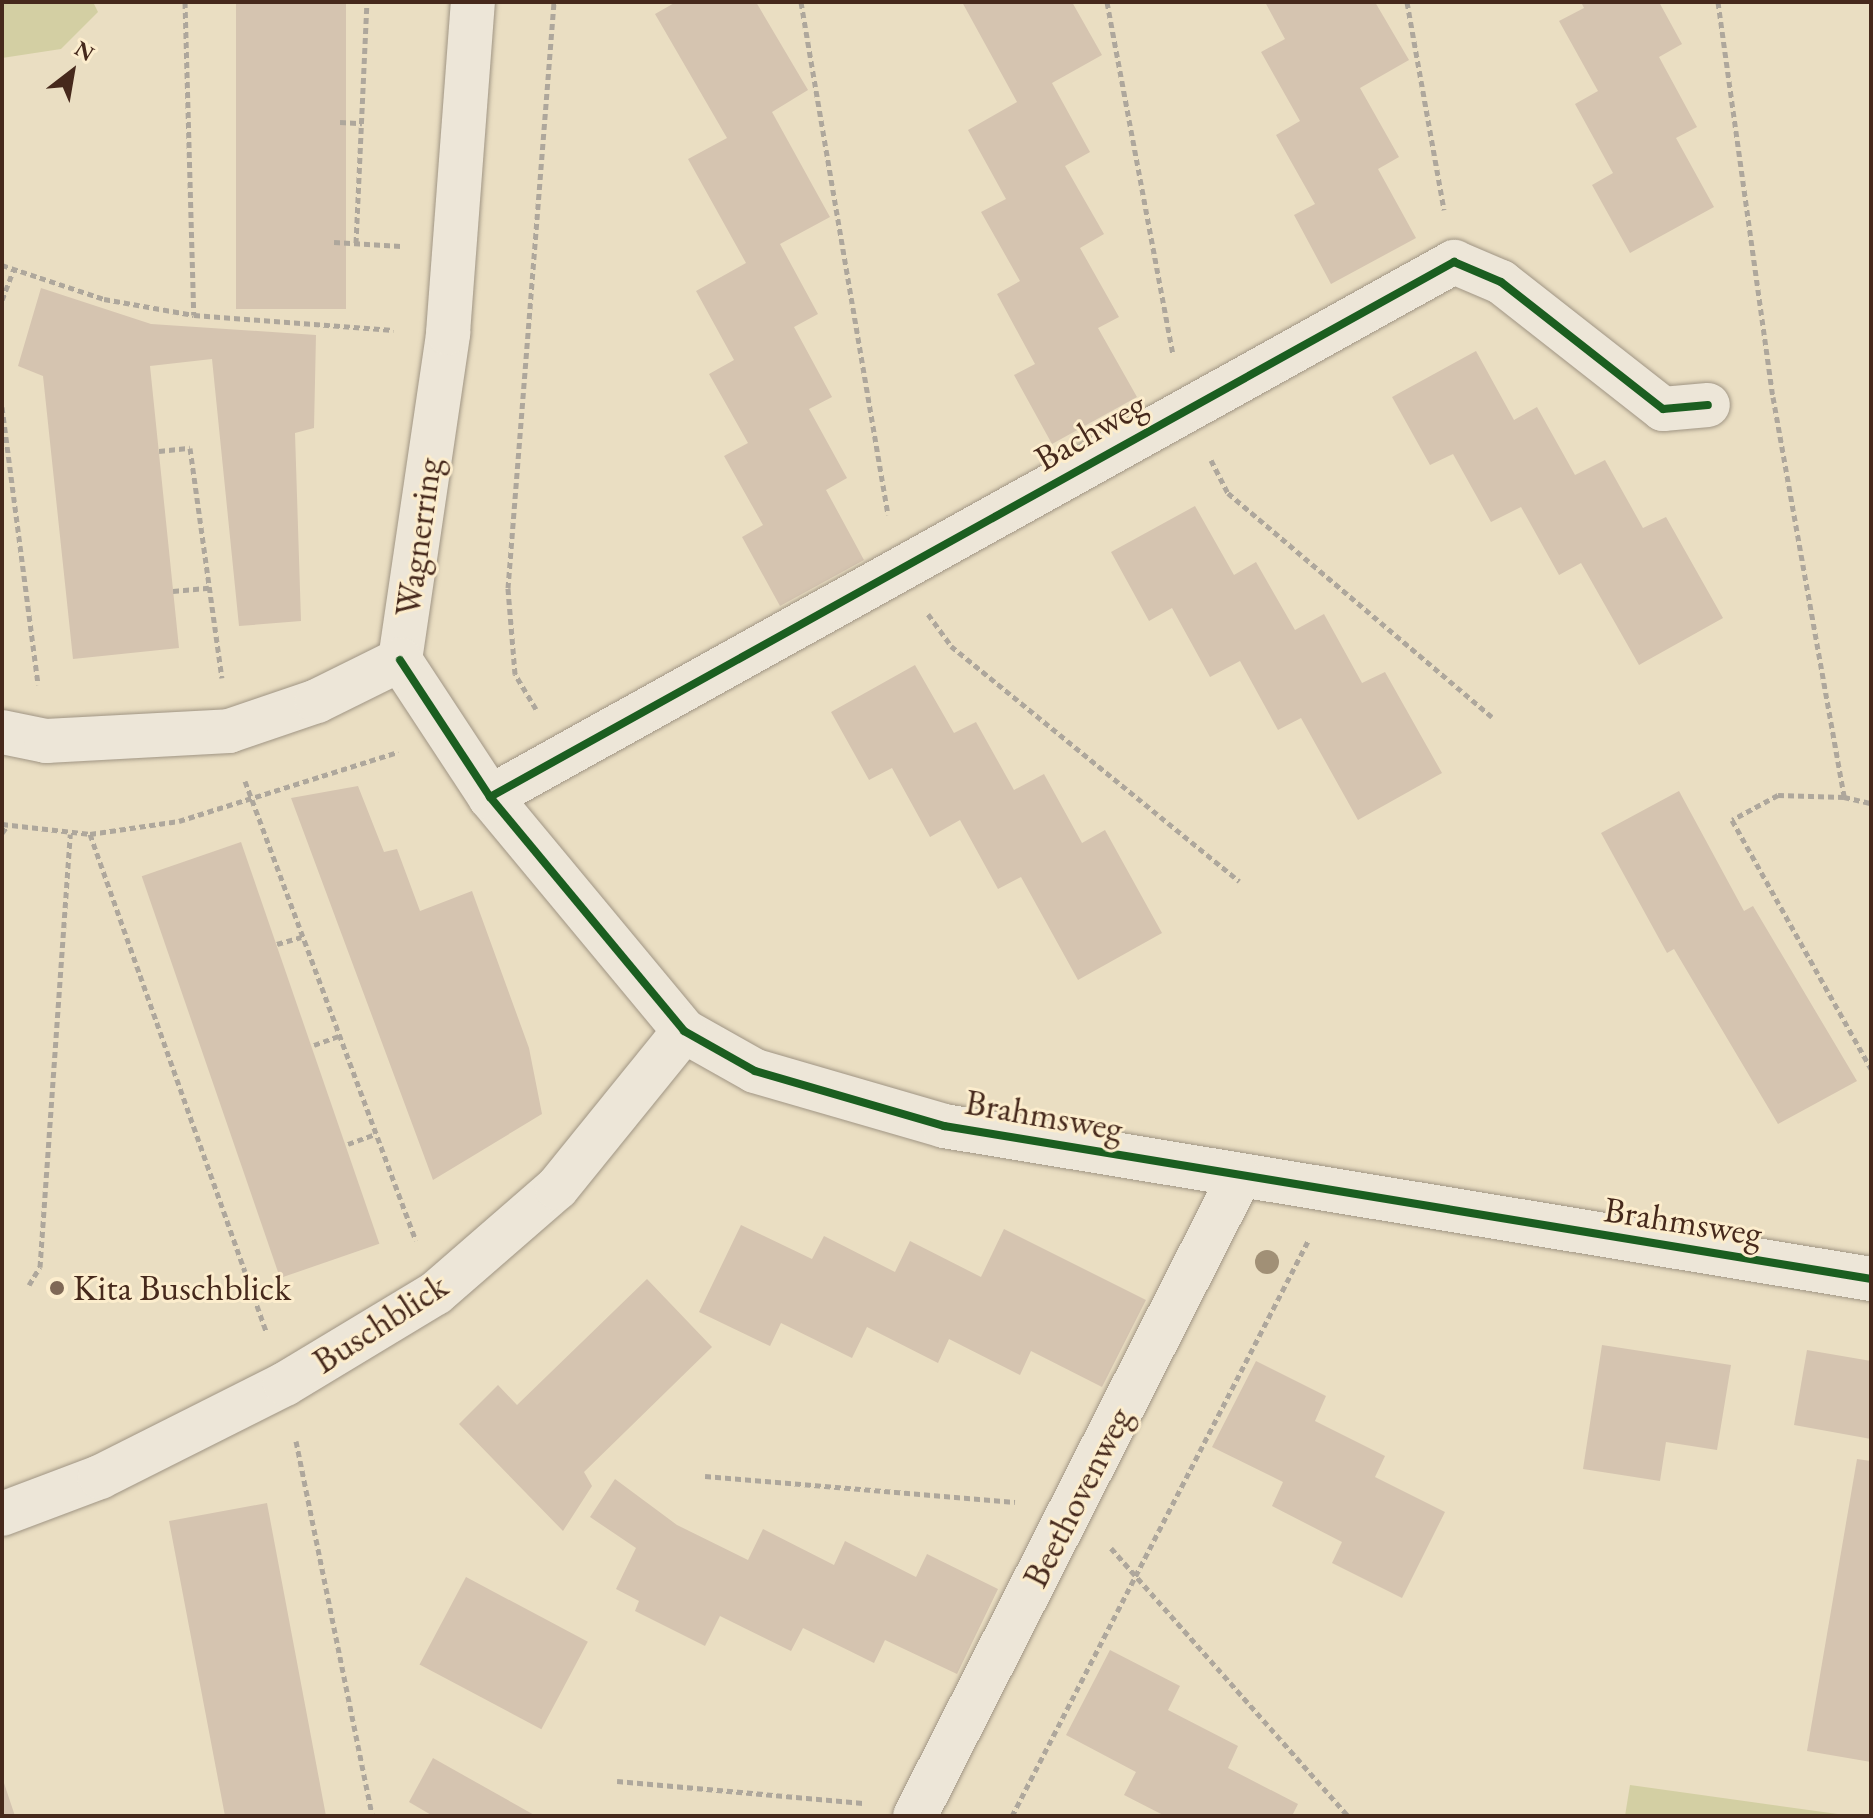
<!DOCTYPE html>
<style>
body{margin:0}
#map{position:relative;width:1873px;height:1818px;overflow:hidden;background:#eadec2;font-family:"EB Garamond",serif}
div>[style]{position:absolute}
.green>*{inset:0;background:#d3cfa3}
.building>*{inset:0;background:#d5c4b0;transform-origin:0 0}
.path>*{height:5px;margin-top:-2.5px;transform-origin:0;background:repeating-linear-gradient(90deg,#aea79c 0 6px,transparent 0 10px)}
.roads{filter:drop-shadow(0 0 2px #a09584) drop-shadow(0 0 2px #a09584)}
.minor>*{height:44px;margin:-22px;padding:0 22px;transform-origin:22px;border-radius:22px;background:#ede6d8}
.cycleway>*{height:8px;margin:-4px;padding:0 4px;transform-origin:4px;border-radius:4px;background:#1b5e20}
.trees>*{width:24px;height:24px;margin:-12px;border-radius:50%;background:#a19076}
.dots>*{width:22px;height:22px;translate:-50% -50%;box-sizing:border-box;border:4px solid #fcedcd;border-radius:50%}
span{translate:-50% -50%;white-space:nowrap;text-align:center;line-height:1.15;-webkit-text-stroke:6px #fcedcd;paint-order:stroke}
.street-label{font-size:36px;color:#46291c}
.poi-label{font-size:36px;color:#46291c}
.left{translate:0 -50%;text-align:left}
.frame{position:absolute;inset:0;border:4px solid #46291c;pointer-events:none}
.north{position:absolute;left:32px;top:32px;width:80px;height:80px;-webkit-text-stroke:6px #fcedcd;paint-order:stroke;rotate:31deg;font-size:22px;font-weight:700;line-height:32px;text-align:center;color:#46291c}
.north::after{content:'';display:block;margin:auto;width:28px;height:36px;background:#46291c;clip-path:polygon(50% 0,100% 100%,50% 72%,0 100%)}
</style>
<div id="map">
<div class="green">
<div style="clip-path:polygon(2px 2px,93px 2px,98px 12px,61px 49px,2px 58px)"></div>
<div style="clip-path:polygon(1630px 1785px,1852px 1816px,1625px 1816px)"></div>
</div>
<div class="building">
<div style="left:236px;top:2px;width:110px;height:307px"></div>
<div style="clip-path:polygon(676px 2px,756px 2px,808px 90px,772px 112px,830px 217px,780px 244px,818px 314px,794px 327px,832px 397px,809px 409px,847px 478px,826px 490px,864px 560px,780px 606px,742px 537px,763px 525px,724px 456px,748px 443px,709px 374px,734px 360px,696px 291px,746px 263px,688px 159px,727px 138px,655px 14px)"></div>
<div style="clip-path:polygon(962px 2px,1072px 2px,1102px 55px,1052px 83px,1090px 152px,1065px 166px,1104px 234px,1080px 248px,1119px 317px,1098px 328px,1137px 397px,1052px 444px,1014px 375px,1035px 364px,997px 294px,1020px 281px,981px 212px,1006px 199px,968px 130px,1017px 102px)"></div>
<div style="clip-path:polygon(1265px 2px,1375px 2px,1409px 60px,1360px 88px,1399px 157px,1378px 169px,1416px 238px,1331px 284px,1294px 215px,1315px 204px,1276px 135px,1300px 121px,1261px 52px,1285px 39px)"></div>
<div style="clip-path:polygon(1581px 2px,1659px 2px,1682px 44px,1659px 57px,1697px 127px,1676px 138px,1714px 207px,1630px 253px,1592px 185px,1613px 173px,1575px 104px,1598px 91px,1559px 21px,1584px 8px)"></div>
<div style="clip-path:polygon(41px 288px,151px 324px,316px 335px,314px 428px,295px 433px,301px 621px,239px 626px,212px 359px,150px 366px,179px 648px,73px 659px,43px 376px,18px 366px)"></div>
<div style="clip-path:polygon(1476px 351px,1514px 420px,1537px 407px,1575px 475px,1605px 460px,1643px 528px,1666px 517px,1723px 618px,1639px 665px,1581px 563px,1559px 575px,1521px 507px,1491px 522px,1453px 454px,1430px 465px,1392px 397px)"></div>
<div style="clip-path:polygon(1195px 506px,1234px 575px,1256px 562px,1295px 630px,1324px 614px,1362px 683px,1385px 672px,1442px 773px,1358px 820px,1301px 718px,1278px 730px,1240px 661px,1210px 677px,1172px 608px,1149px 621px,1111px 552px)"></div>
<div style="clip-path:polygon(915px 665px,954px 733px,976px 722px,1014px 790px,1044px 774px,1082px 843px,1105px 830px,1162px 933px,1078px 980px,1021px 877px,998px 889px,960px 820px,930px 837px,892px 768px,869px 780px,831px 712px)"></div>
<div style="clip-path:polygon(358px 786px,384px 852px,397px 849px,420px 911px,472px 891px,529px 1048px,542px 1114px,433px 1180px,291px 798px)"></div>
<div style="clip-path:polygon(1679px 791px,1744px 911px,1753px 906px,1857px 1081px,1778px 1124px,1674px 949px,1667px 953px,1601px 833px)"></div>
<div style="left:241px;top:842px;width:425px;height:105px;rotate:71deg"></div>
<div style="clip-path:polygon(741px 1225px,812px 1259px,824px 1236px,895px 1272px,910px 1241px,981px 1277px,1004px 1229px,1146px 1300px,1102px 1387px,1031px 1351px,1020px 1375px,949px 1339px,938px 1363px,867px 1327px,852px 1358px,781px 1323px,770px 1346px,699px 1312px)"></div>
<div style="clip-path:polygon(647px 1279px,712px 1347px,584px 1472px,592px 1486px,563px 1531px,459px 1424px,498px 1385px,517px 1405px)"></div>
<div style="clip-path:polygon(1602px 1345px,1731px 1365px,1717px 1450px,1666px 1442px,1660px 1481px,1583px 1469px)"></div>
<div style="clip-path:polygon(1807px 1350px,1871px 1361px,1871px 1439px,1794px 1425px)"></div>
<div style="clip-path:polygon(1256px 1361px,1326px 1396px,1315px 1421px,1385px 1456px,1375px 1477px,1445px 1512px,1402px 1598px,1332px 1563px,1342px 1542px,1272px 1506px,1283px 1482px,1212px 1447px)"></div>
<div style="clip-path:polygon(1857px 1459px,1871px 1461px,1871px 1762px,1807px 1751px)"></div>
<div style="clip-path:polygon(615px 1479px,677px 1525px,748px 1560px,763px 1529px,834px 1565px,845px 1541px,916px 1577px,927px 1554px,998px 1589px,957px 1674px,885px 1640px,874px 1663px,803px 1628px,791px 1651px,720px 1616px,705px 1646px,635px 1611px,639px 1601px,616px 1589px,636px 1548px,590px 1517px)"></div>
<div style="clip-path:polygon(267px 1503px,293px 1641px,326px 1816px,225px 1816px,169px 1521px)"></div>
<div style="left:466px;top:1577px;width:138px;height:99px;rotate:28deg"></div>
<div style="clip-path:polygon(1110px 1650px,1180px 1686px,1168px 1710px,1238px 1746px,1228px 1768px,1298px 1804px,1292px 1816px,1165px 1816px,1124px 1795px,1136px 1772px,1066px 1735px)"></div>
<div style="clip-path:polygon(433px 1758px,536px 1816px,433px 1816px,409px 1802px)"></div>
<div style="clip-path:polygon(2px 1780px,3px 1780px,15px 1816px,2px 1816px)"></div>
</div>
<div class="path">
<div style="left:185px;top:2px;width:313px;rotate:88.4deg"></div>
<div style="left:801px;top:2px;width:520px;rotate:80.37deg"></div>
<div style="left:1107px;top:2px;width:358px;rotate:79.4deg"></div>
<div style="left:1407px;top:2px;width:211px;rotate:79.9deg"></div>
<div style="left:1718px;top:2px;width:399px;rotate:82.1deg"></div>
<div style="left:1773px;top:397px;width:406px;rotate:79.9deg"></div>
<div style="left:1844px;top:797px;width:28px;rotate:13deg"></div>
<div style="left:340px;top:122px;width:22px;rotate:3deg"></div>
<div style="left:334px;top:242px;width:67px;rotate:3.4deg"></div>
<div style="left:356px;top:243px;width:241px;rotate:-87.4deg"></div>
<div style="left:2px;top:265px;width:108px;rotate:18.4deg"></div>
<div style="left:104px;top:299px;width:91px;rotate:10.1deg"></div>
<div style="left:194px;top:315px;width:200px;rotate:4.3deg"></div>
<div style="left:2px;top:300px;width:33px;rotate:-69deg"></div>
<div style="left:2px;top:407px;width:280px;rotate:82.6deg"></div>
<div style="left:159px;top:451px;width:31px;rotate:-6deg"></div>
<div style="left:190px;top:448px;width:232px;rotate:82.1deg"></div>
<div style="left:1211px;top:460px;width:37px;rotate:63deg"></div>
<div style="left:1228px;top:493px;width:346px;rotate:40.3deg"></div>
<div style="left:173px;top:591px;width:36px;rotate:-5deg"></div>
<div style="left:928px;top:614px;width:39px;rotate:54deg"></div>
<div style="left:951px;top:646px;width:372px;rotate:39.2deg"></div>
<div style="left:536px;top:709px;width:41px;rotate:-121deg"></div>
<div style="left:515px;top:674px;width:86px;rotate:-94.7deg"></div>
<div style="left:508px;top:588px;width:588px;rotate:-85.51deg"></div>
<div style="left:245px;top:781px;width:490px;rotate:69.6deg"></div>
<div style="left:1844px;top:797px;width:66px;rotate:-178.3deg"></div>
<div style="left:1778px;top:795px;width:52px;rotate:151.5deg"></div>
<div style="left:1732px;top:820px;width:285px;rotate:60.8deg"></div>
<div style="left:2px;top:824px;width:89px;rotate:6.5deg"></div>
<div style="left:90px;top:834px;width:90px;rotate:-8.3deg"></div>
<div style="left:179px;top:821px;width:230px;rotate:-17.5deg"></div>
<div style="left:2px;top:833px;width:9px;rotate:-54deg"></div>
<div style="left:90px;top:834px;width:527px;rotate:70.5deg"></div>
<div style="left:277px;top:944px;width:25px;rotate:-16deg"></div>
<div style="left:314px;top:1045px;width:27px;rotate:-20deg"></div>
<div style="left:348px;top:1144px;width:30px;rotate:-20deg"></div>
<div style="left:29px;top:1285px;width:21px;rotate:-59deg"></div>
<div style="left:40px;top:1267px;width:434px;rotate:-86deg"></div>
<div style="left:296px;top:1441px;width:383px;rotate:78.5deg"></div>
<div style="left:705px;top:1476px;width:311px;rotate:4.8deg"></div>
<div style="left:1111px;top:1548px;width:358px;rotate:48.5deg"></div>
<div style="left:617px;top:1781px;width:247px;rotate:5.1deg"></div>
<div style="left:1012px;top:1816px;width:647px;rotate:-62.76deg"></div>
</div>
<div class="roads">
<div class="minor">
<div style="left:400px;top:660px;width:164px;rotate:56.7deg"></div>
<div style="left:490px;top:797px;width:304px;rotate:50.3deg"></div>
<div style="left:684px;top:1031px;width:81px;rotate:29.4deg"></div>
<div style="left:755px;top:1071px;width:197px;rotate:16.2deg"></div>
<div style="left:944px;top:1126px;width:940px;rotate:9.37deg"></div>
<div style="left:400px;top:660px;width:331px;rotate:-81.6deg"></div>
<div style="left:448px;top:333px;width:332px;rotate:-85.7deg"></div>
<div style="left:2px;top:732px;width:45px;rotate:11.6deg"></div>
<div style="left:46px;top:741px;width:183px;rotate:-3.1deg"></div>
<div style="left:229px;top:731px;width:93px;rotate:-18.8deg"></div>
<div style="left:317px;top:701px;width:93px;rotate:-26.3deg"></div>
<div style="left:490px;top:797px;width:1103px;rotate:-29.03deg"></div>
<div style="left:1454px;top:262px;width:51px;rotate:23.1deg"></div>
<div style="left:1501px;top:282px;width:206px;rotate:38.1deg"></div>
<div style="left:1663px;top:409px;width:45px;rotate:-5.1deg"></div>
<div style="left:2px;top:1514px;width:105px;rotate:-20.7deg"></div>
<div style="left:100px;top:1477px;width:207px;rotate:-26.7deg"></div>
<div style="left:285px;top:1384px;width:176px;rotate:-31.1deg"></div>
<div style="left:436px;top:1293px;width:160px;rotate:-41deg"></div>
<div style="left:557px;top:1188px;width:202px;rotate:-51deg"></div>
<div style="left:915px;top:1816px;width:716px;rotate:-63.08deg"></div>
</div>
</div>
<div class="cycleway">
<div style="left:400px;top:660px;width:164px;rotate:56.7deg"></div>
<div style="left:490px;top:797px;width:304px;rotate:50.3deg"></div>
<div style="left:684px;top:1031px;width:81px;rotate:29.4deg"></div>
<div style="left:755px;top:1071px;width:197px;rotate:16.2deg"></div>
<div style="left:944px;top:1126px;width:940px;rotate:9.37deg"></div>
<div style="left:490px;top:797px;width:1103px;rotate:-29.03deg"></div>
<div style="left:1454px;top:262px;width:51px;rotate:23.1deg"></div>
<div style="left:1501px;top:282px;width:206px;rotate:38.1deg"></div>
<div style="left:1663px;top:409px;width:45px;rotate:-5.1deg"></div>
</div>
<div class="trees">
<div style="left:1267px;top:1262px"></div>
</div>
<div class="dots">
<div style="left:57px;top:1288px;background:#7f6856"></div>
</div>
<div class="street-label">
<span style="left:1090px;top:431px;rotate:-30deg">Bachweg</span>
<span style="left:418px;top:537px;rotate:-82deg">Wagnerring</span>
<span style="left:1044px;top:1115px;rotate:10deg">Brahmsweg</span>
<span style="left:1683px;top:1221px;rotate:9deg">Brahmsweg</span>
<span style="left:380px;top:1323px;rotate:-33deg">Buschblick</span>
<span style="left:1077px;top:1497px;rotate:-63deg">Beethovenweg</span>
</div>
<div class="poi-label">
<span class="left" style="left:73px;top:1288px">Kita Buschblick</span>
</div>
<div class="frame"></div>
<div class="north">N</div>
</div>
